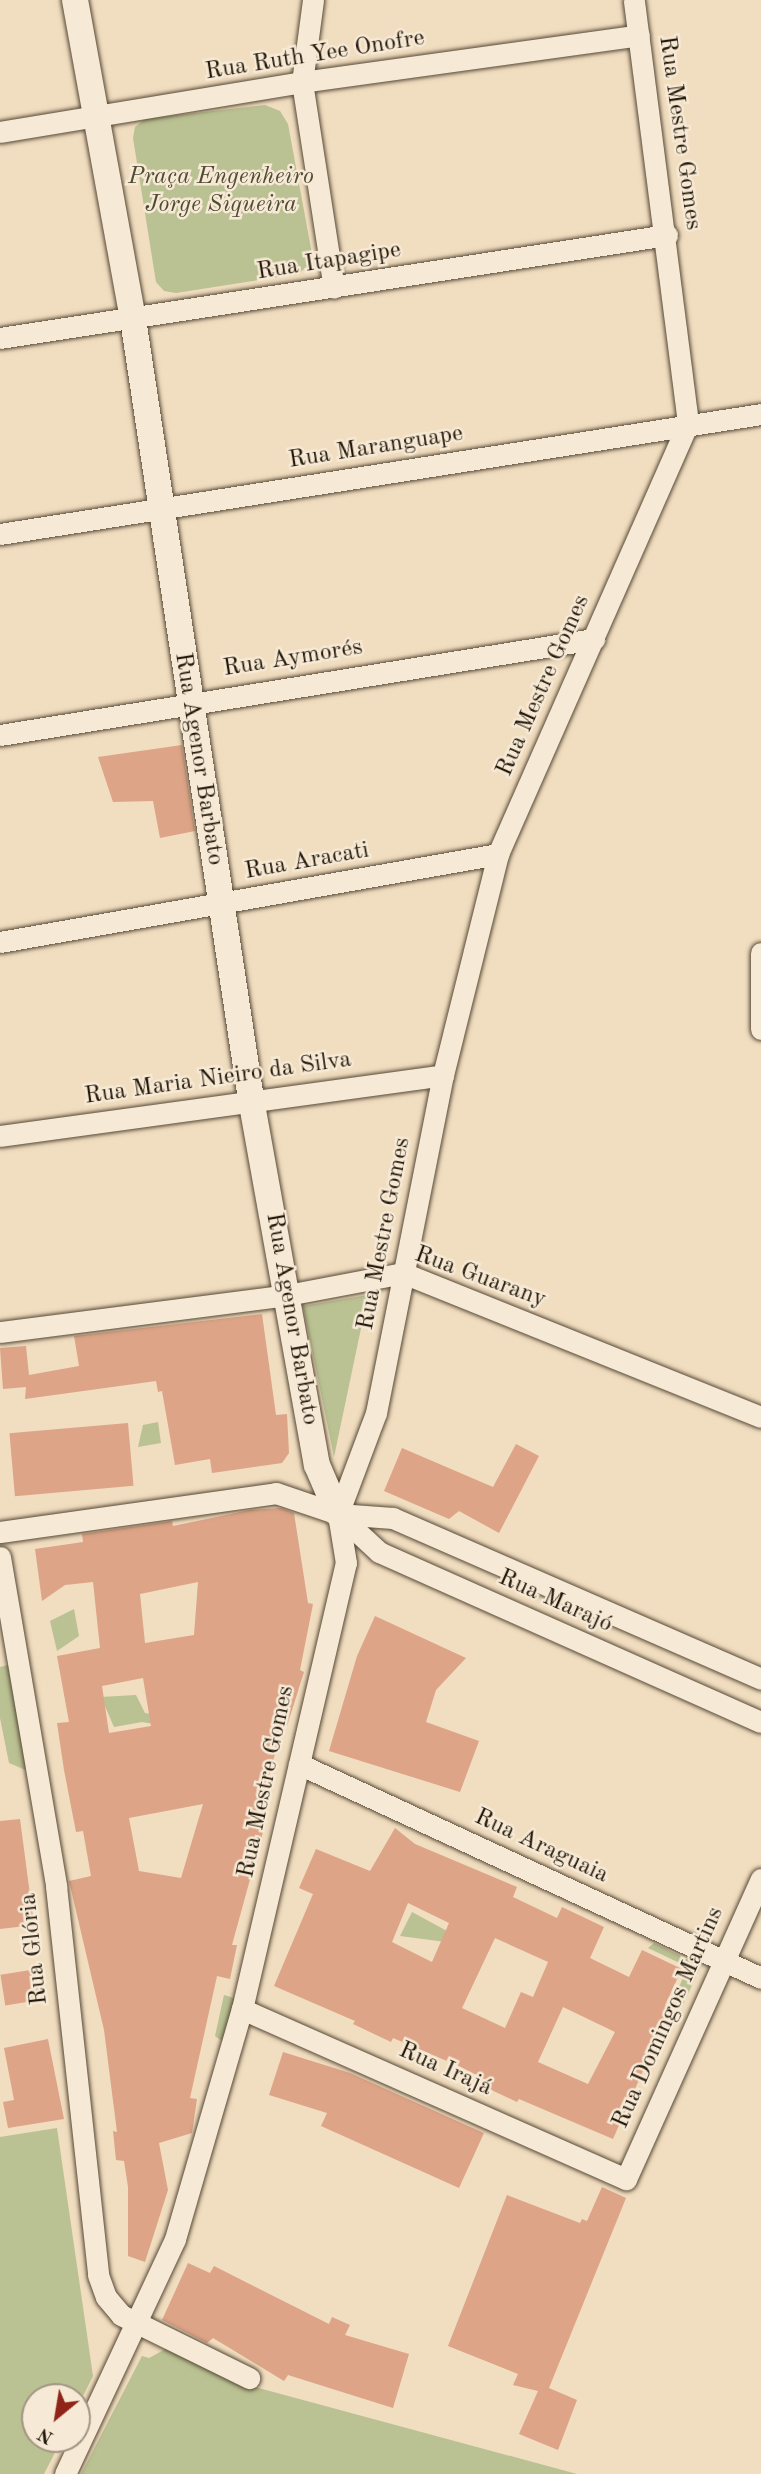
<!DOCTYPE html>
<meta charset="utf-8">
<style>
body{margin:0}
#map{position:relative;width:761px;height:2474px;overflow:hidden;background:#f1ddbf;font-family:"Old Standard TT",serif}
div>[style]{position:absolute}
.green>*{inset:0;background:#bac192}
.building>*{inset:0;background:#dda487;transform-origin:0 0}
.roads{filter:drop-shadow(0 0 2px #564937) drop-shadow(0 0 2px #564937)}
.minor>*{height:21px;margin:-10.5px;padding:0 10.5px;transform-origin:10.5px;border-radius:10.5px;background:#f6e9d5}
.tertiary>*{height:26px;margin:-13px;padding:0 13px;transform-origin:13px;border-radius:13px;background:#f6e9d5}
span{translate:-50% -50%;white-space:nowrap;text-align:center;line-height:1.15;-webkit-text-stroke:5px #f6e9d5;paint-order:stroke}
.street-label{font-size:24px;color:#23180a}
.park-label{font-size:24px;color:#504b33;font-style:italic}
.north{position:absolute;left:21px;top:2383px;width:70px;height:70px;box-sizing:border-box;background:#f6e9d5;border:2px solid #a29584;border-radius:50%;rotate:210deg;font-size:19px;font-weight:700;line-height:28px;text-align:center;color:#23180a}
.north::after{content:'';display:block;margin:auto;width:24px;height:32px;background:#8f2418;clip-path:polygon(50% 0,100% 100%,50% 72%,0 100%)}
</style>
<div id="map">
<div class="green">
<div style="clip-path:polygon(265px 105px,280px 111px,288px 124px,312px 254px,308px 266px,298px 274px,176px 293px,164px 291px,156px 282px,133px 138px,135px 127px,145px 119px)"></div>
<div style="clip-path:polygon(368px 1295px,334px 1457px,303px 1306px)"></div>
<div style="clip-path:polygon(158px 1422px,161px 1443px,138px 1447px,143px 1425px)"></div>
<div style="clip-path:polygon(74px 1609px,79px 1636px,57px 1651px,50px 1621px)"></div>
<div style="clip-path:polygon(8px 1665px,28px 1771px,9px 1763px,0 1718px,0 1667px)"></div>
<div style="clip-path:polygon(136px 1695px,145px 1713px,167px 1716px,160px 1725px,142px 1722px,114px 1727px,101px 1697px)"></div>
<div style="clip-path:polygon(412px 1912px,447px 1931px,446px 1942px,400px 1936px)"></div>
<div style="clip-path:polygon(654px 1943px,701px 1966px,682px 2007px,672px 2002px,688px 1967px,648px 1948px)"></div>
<div style="clip-path:polygon(224px 1995px,237px 1999px,226px 2044px,215px 2036px)"></div>
<div style="clip-path:polygon(57px 2128px,93px 2376px,77px 2408px,77px 2397px,35px 2397px,35px 2439px,62px 2439px,44px 2474px,0 2474px,0 2137px)"></div>
<div style="clip-path:polygon(173px 2345px,233px 2381px,577px 2474px,81px 2474px,142px 2356px,149px 2358px)"></div>
</div>
<div class="building">
<div style="clip-path:polygon(182px 745px,195px 831px,160px 838px,153px 801px,113px 802px,98px 757px)"></div>
<div style="clip-path:polygon(262px 1314px,276px 1415px,287px 1414px,289px 1453px,282px 1463px,212px 1473px,210px 1459px,175px 1465px,162px 1391px,158px 1392px,156px 1381px,25px 1399px,26px 1387px,3px 1389px,0 1348px,26px 1346px,29px 1375px,79px 1366px,74px 1336px)"></div>
<div style="left:128px;top:1423px;width:63px;height:119px;rotate:85deg"></div>
<div style="clip-path:polygon(516px 1444px,539px 1456px,499px 1533px,459px 1511px,449px 1519px,384px 1491px,402px 1448px,493px 1487px)"></div>
<div style="clip-path:polygon(evenodd,281px 1508px,294px 1513px,308px 1603px,313px 1604px,300px 1670px,304px 1672px,287px 1726px,283px 1725px,257px 1819px,266px 1821px,232px 1945px,237px 1945px,230px 1979px,217px 1976px,190px 2098px,197px 2099px,192px 2133px,159px 2143px,168px 2190px,145px 2262px,128px 2256px,128px 2187px,124px 2161px,116px 2160px,113px 2131px,117px 2132px,104px 2030px,69px 1881px,91px 1876px,83px 1831px,76px 1832px,64px 1770px,57px 1723px,69px 1722px,57px 1656px,100px 1648px,93px 1582px,65px 1585px,42px 1601px,35px 1549px,83px 1542px,82px 1534px,172px 1521px,173px 1526px,250px 1510px,281px 1508px,198px 1582px,194px 1635px,145px 1643px,140px 1594px,198px 1582px,281px 1508px,143px 1678px,151px 1726px,109px 1733px,102px 1686px,143px 1678px,281px 1508px,203px 1804px,181px 1878px,139px 1871px,129px 1818px,203px 1804px)"></div>
<div style="clip-path:polygon(375px 1616px,466px 1658px,436px 1690px,426px 1722px,479px 1741px,460px 1792px,329px 1751px,357px 1656px)"></div>
<div style="clip-path:polygon(20px 1819px,34px 1925px,0 1929px,0 1821px)"></div>
<div style="clip-path:polygon(evenodd,395px 1828px,415px 1844px,517px 1887px,513px 1897px,557px 1918px,562px 1907px,604px 1927px,590px 1958px,629px 1977px,642px 1950px,682px 1969px,665px 2005px,671px 2007px,613px 2139px,519px 2099px,517px 2102px,485px 2087px,488px 2081px,461px 2067px,393px 2038px,391px 2042px,353px 2024px,355px 2021px,274px 1986px,313px 1894px,299px 1888px,316px 1849px,370px 1871px,395px 1828px,408px 1903px,449px 1923px,432px 1962px,392px 1942px,408px 1903px,395px 1828px,495px 1938px,548px 1962px,533px 1997px,521px 1992px,505px 2028px,462px 2008px,495px 1938px,395px 1828px,563px 2007px,615px 2032px,588px 2084px,538px 2062px,563px 2007px)"></div>
<div style="left:37px;top:1969px;width:31px;height:37px;rotate:81deg"></div>
<div style="clip-path:polygon(48px 2039px,64px 2119px,8px 2128px,3px 2102px,14px 2100px,4px 2048px)"></div>
<div style="clip-path:polygon(283px 2052px,350px 2073px,484px 2133px,459px 2188px,321px 2126px,327px 2113px,269px 2095px)"></div>
<div style="clip-path:polygon(602px 2187px,626px 2198px,549px 2388px,577px 2400px,558px 2450px,519px 2434px,538px 2391px,513px 2385px,518px 2374px,448px 2346px,507px 2195px,580px 2223px,582px 2219px,587px 2221px)"></div>
<div style="clip-path:polygon(188px 2263px,210px 2273px,214px 2266px,329px 2324px,332px 2317px,350px 2325px,345px 2335px,409px 2354px,393px 2408px,288px 2375px,284px 2381px,213px 2338px,207px 2343px,162px 2320px)"></div>
</div>
<div class="roads">
<div class="minor">
<div style="left:313px;top:0;width:83px;rotate:97.6deg"></div>
<div style="left:302px;top:82px;width:208px;rotate:81.2deg"></div>
<div style="left:0;top:132px;width:306px;rotate:-9.4deg"></div>
<div style="left:302px;top:82px;width:340px;rotate:-7.9deg"></div>
<div style="left:0;top:338px;width:675px;rotate:-8.78deg"></div>
<div style="left:0;top:534px;width:770px;rotate:-8.96deg"></div>
<div style="left:0;top:735px;width:602px;rotate:-9.18deg"></div>
<div style="left:0;top:942px;width:506px;rotate:-10.02deg"></div>
<div style="left:761px;top:953px;width:76px;rotate:90deg"></div>
<div style="left:0;top:1136px;width:447px;rotate:-7.8deg"></div>
<div style="left:0;top:1332px;width:289px;rotate:-7.3deg"></div>
<div style="left:287px;top:1295px;width:118px;rotate:-10.7deg"></div>
<div style="left:403px;top:1273px;width:386px;rotate:21.9deg"></div>
<div style="left:340px;top:1516px;width:53px;rotate:42.7deg"></div>
<div style="left:379px;top:1552px;width:418px;rotate:24deg"></div>
<div style="left:0;top:1532px;width:279px;rotate:-8deg"></div>
<div style="left:276px;top:1493px;width:65px;rotate:18.7deg"></div>
<div style="left:338px;top:1514px;width:55px;rotate:4.2deg"></div>
<div style="left:393px;top:1518px;width:402px;rotate:23.6deg"></div>
<div style="left:0;top:1557px;width:334px;rotate:80.3deg"></div>
<div style="left:56px;top:1886px;width:391px;rotate:83.8deg"></div>
<div style="left:98px;top:2275px;width:23px;rotate:70deg"></div>
<div style="left:106px;top:2297px;width:23px;rotate:50deg"></div>
<div style="left:121px;top:2315px;width:143px;rotate:26.2deg"></div>
<div style="left:299px;top:1764px;width:509px;rotate:24.85deg"></div>
<div style="left:242px;top:2009px;width:420px;rotate:23.9deg"></div>
<div style="left:626px;top:2179px;width:329px;rotate:-65.8deg"></div>
<div style="left:65px;top:2474px;width:259px;rotate:-64.9deg"></div>
<div style="left:175px;top:2239px;width:240px;rotate:-73.8deg"></div>
<div style="left:242px;top:2009px;width:458px;rotate:-76.9deg"></div>
<div style="left:346px;top:1563px;width:50px;rotate:-99.3deg"></div>
<div style="left:338px;top:1514px;width:108px;rotate:-69.4deg"></div>
<div style="left:376px;top:1413px;width:345px;rotate:-78.8deg"></div>
<div style="left:443px;top:1075px;width:228px;rotate:-76deg"></div>
<div style="left:498px;top:854px;width:471px;rotate:-66.2deg"></div>
<div style="left:688px;top:423px;width:426px;rotate:-97.3deg"></div>
</div>
<div class="tertiary">
<div style="left:75px;top:0;width:324px;rotate:79.7deg"></div>
<div style="left:133px;top:319px;width:789px;rotate:81.4deg"></div>
<div style="left:251px;top:1099px;width:372px;rotate:79.8deg"></div>
<div style="left:317px;top:1465px;width:53px;rotate:66.8deg"></div>
</div>
</div>
<div class="street-label">
<span style="left:315px;top:56px;rotate:-9deg">Rua Ruth Yee Onofre</span>
<span style="left:679px;top:133px;rotate:82deg">Rua Mestre Gomes</span>
<span style="left:329px;top:262px;rotate:-9deg">Rua Itapagipe</span>
<span style="left:376px;top:448px;rotate:-9deg">Rua Maranguape</span>
<span style="left:293px;top:659px;rotate:-9deg">Rua Aymorés</span>
<span style="left:544px;top:686px;rotate:-66deg">Rua Mestre Gomes</span>
<span style="left:198px;top:759px;rotate:81deg">Rua Agenor Barbato</span>
<span style="left:307px;top:862px;rotate:-10deg">Rua Aracati</span>
<span style="left:218px;top:1079px;rotate:-8deg">Rua Maria Nieiro da Silva</span>
<span style="left:385px;top:1234px;rotate:-79deg">Rua Mestre Gomes</span>
<span style="left:480px;top:1278px;rotate:20deg">Rua Guarany</span>
<span style="left:291px;top:1319px;rotate:80deg">Rua Agenor Barbato</span>
<span style="left:555px;top:1602px;rotate:24deg">Rua Marajó</span>
<span style="left:267px;top:1782px;rotate:-78deg">Rua Mestre Gomes</span>
<span style="left:541px;top:1847px;rotate:25deg">Rua Araguaia</span>
<span style="left:35px;top:1949px;rotate:-96deg">Rua Glória</span>
<span style="left:669px;top:2018px;rotate:-66deg">Rua Domingos Martins</span>
<span style="left:445px;top:2070px;rotate:24deg">Rua Irajá</span>
</div>
<div class="park-label">
<span style="left:221px;top:192px">Praça Engenheiro<br>Jorge Siqueira</span>
</div>
<div class="north">N</div>
</div>
